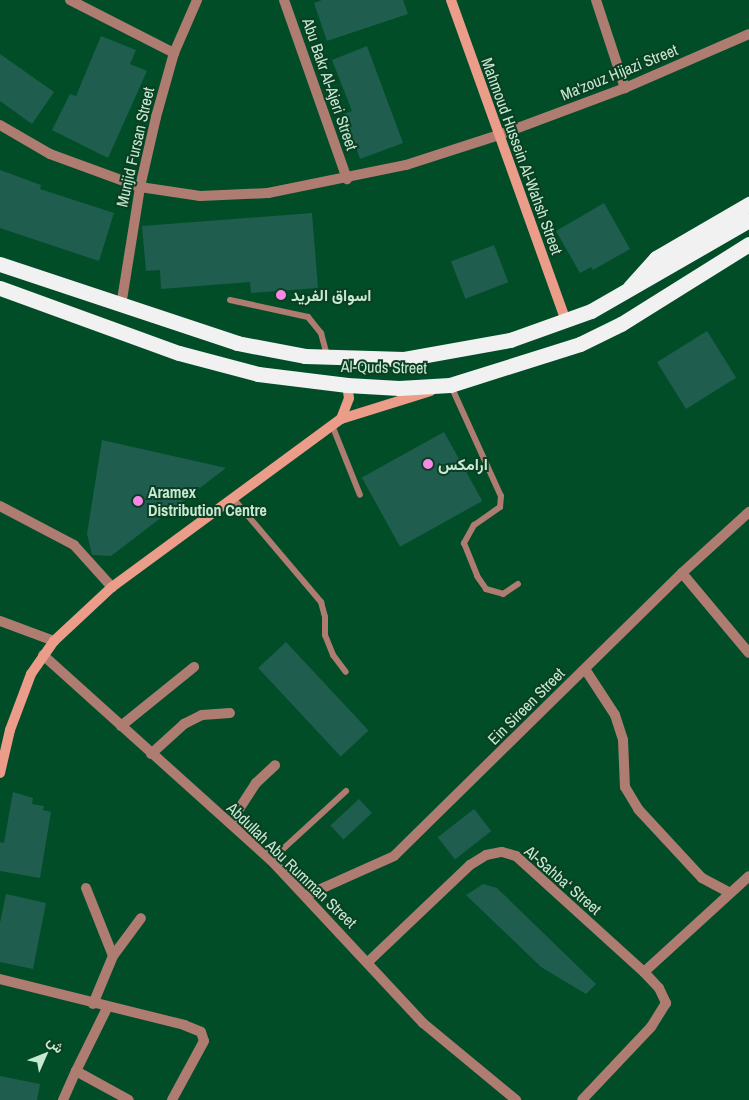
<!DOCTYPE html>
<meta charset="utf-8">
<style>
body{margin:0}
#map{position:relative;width:749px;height:1100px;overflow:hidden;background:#004d28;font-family:"Archivo Narrow",Vazirmatn,sans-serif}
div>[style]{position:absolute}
.building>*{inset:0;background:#1f5d4f;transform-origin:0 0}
.lane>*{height:6px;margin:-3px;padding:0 3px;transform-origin:3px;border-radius:3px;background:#ae7c70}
.street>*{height:10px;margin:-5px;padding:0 5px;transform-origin:5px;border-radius:5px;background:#ae7c70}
.secondary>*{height:10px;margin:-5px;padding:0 5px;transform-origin:5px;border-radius:5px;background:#eb9d89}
.highway>*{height:15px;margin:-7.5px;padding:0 7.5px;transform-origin:7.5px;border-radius:7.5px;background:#f1f1f1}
.dots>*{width:14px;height:14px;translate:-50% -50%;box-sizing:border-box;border:2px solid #0a3f23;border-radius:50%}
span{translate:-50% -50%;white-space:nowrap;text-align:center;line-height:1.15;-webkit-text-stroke:4px #0a3f23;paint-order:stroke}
.street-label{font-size:16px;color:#c7e8d1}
.poi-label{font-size:16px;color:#c7e8d1;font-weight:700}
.left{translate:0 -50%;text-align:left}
.north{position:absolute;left:20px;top:1030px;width:50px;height:50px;-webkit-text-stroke:4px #0a3f23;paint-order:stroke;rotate:46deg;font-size:14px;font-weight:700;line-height:20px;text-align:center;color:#c7e8d1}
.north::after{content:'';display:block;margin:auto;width:18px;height:22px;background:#c7e8d1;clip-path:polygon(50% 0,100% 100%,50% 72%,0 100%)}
</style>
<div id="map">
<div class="building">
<div style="clip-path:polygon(322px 0,403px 0,408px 14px,327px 41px,314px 3px)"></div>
<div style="clip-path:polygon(101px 36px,136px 50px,130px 64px,147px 71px,108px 158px,52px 130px,70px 94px,76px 96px)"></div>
<div style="clip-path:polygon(367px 46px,403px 143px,360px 159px,344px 114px,352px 111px,332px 60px)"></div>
<div style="clip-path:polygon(0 54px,54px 92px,32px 124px,0 101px)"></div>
<div style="clip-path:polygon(0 170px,41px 185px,40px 189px,114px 213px,99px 261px,0 228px)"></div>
<div style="clip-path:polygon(604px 203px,630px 249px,593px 270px,591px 267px,580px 273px,556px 231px)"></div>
<div style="clip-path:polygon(312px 213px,318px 288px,251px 293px,250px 282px,161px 289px,160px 270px,146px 271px,142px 226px)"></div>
<div style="left:494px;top:245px;width:40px;height:46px;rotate:69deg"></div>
<div style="left:707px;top:331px;width:55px;height:59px;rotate:58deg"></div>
<div style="left:444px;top:432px;width:79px;height:94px;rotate:61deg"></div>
<div style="clip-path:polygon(102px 440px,226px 468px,111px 556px,92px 555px,87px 534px)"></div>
<div style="left:286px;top:642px;width:121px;height:38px;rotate:47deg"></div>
<div style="clip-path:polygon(13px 792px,33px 798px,32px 804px,44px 806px,43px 810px,51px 812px,40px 878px,0 871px,0 842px,4px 843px)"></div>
<div style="left:359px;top:799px;width:19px;height:39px;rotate:47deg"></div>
<div style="left:474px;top:809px;width:28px;height:46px;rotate:52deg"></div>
<div style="clip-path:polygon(483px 884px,497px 888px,596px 984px,586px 994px,541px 967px,466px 895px)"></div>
<div style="clip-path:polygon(6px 894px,46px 903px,33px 969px,0 962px,0 923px)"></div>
<div style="clip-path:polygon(0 1076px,40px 1084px,37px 1100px,0 1100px)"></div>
</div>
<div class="lane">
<div style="left:230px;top:300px;width:80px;rotate:12.3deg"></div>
<div style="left:308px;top:317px;width:21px;rotate:51deg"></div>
<div style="left:321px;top:333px;width:24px;rotate:75deg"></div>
<div style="left:451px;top:386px;width:121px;rotate:65.6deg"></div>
<div style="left:501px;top:496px;width:11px;rotate:95deg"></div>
<div style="left:500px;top:507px;width:32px;rotate:145deg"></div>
<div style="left:474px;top:525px;width:21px;rotate:119deg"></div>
<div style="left:464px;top:543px;width:35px;rotate:68deg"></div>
<div style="left:477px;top:576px;width:16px;rotate:55deg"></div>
<div style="left:486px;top:589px;width:18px;rotate:16deg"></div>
<div style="left:503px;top:594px;width:18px;rotate:-34deg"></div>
<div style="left:332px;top:425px;width:75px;rotate:68.2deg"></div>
<div style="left:232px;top:497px;width:138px;rotate:49.7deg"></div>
<div style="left:321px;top:602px;width:16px;rotate:75deg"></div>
<div style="left:325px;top:617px;width:18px;rotate:90deg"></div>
<div style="left:325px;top:635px;width:22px;rotate:68deg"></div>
<div style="left:333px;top:655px;width:21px;rotate:53deg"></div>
<div style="left:271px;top:860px;width:102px;rotate:-42.6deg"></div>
</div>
<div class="street">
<div style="left:70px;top:0;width:117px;rotate:27deg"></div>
<div style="left:284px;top:0;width:190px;rotate:70.6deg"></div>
<div style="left:596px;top:0;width:93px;rotate:71.8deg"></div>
<div style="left:0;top:125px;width:58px;rotate:30.1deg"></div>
<div style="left:50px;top:154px;width:96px;rotate:20.1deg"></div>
<div style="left:140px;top:187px;width:61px;rotate:8.5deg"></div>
<div style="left:200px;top:196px;width:68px;rotate:-2.5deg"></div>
<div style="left:268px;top:193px;width:141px;rotate:-11.5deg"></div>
<div style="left:406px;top:165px;width:98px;rotate:-17.9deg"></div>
<div style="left:499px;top:135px;width:134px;rotate:-20.5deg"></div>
<div style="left:625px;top:88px;width:135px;rotate:-23.5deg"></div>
<div style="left:121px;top:306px;width:121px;rotate:-80.9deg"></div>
<div style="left:140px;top:187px;width:72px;rotate:-77.1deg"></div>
<div style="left:156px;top:117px;width:66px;rotate:-74.3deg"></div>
<div style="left:174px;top:53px;width:58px;rotate:-66.5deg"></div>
<div style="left:0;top:506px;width:84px;rotate:27.8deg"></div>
<div style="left:74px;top:545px;width:57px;rotate:47.9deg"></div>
<div style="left:682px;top:573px;width:104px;rotate:50.1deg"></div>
<div style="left:0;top:621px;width:58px;rotate:20.3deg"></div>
<div style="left:43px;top:655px;width:307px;rotate:42deg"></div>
<div style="left:271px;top:860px;width:223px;rotate:47deg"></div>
<div style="left:423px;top:1023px;width:121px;rotate:39.6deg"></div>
<div style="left:585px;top:669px;width:55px;rotate:56.9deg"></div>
<div style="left:615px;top:715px;width:26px;rotate:72deg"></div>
<div style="left:623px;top:740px;width:47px;rotate:87.6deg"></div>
<div style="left:625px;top:787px;width:26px;rotate:59deg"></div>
<div style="left:638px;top:809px;width:94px;rotate:47.2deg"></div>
<div style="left:702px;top:878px;width:32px;rotate:28deg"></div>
<div style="left:121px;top:726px;width:94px;rotate:-38.9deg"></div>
<div style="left:151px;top:754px;width:45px;rotate:-42.3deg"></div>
<div style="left:184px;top:724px;width:20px;rotate:-27deg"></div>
<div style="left:202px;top:715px;width:28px;rotate:-4deg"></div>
<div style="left:230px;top:823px;width:48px;rotate:-57deg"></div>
<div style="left:256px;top:783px;width:26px;rotate:-43deg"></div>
<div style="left:86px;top:888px;width:73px;rotate:68.3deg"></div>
<div style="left:307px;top:895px;width:95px;rotate:-24.1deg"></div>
<div style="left:394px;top:856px;width:404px;rotate:-44.5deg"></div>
<div style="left:682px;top:573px;width:91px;rotate:-42.3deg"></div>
<div style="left:368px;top:962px;width:141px;rotate:-43.6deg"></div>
<div style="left:470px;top:865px;width:19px;rotate:-32deg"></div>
<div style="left:486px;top:855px;width:16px;rotate:-11deg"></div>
<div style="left:502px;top:852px;width:15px;rotate:16deg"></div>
<div style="left:516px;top:856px;width:173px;rotate:42.2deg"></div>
<div style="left:644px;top:972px;width:22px;rotate:47deg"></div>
<div style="left:659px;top:988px;width:17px;rotate:65deg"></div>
<div style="left:666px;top:1003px;width:28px;rotate:122deg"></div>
<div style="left:651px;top:1027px;width:100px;rotate:133.4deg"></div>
<div style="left:644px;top:972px;width:142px;rotate:-42.4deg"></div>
<div style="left:0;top:979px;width:190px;rotate:14deg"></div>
<div style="left:184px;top:1025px;width:18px;rotate:22deg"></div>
<div style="left:201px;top:1032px;width:9px;rotate:72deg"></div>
<div style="left:204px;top:1041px;width:67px;rotate:118.5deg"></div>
<div style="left:93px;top:1004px;width:52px;rotate:-67.4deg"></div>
<div style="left:113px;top:956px;width:47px;rotate:-53.6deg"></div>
<div style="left:76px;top:1071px;width:70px;rotate:-63.8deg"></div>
<div style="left:63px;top:1100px;width:32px;rotate:-66deg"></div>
<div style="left:76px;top:1071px;width:60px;rotate:28.7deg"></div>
</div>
<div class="secondary">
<div style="left:451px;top:0;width:341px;rotate:70.3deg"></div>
<div style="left:341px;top:419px;width:22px;rotate:-69deg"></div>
<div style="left:349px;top:398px;width:13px;rotate:-99deg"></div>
<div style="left:0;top:773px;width:44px;rotate:-76.9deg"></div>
<div style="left:10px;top:730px;width:60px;rotate:-69.4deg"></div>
<div style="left:31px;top:674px;width:40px;rotate:-55.1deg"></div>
<div style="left:54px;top:641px;width:79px;rotate:-43deg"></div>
<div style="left:112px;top:587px;width:284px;rotate:-36.3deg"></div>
<div style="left:341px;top:419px;width:94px;rotate:-17.3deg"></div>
</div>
<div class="highway">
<div style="left:0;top:264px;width:250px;rotate:18.4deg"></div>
<div style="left:237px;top:343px;width:69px;rotate:10.8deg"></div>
<div style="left:305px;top:356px;width:99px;rotate:1.7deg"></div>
<div style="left:404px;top:359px;width:108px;rotate:-10.2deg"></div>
<div style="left:510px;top:340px;width:86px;rotate:-19.7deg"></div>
<div style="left:591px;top:311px;width:182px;rotate:-29.9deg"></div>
<div style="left:630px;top:287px;width:39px;rotate:-48deg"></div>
<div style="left:656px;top:258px;width:108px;rotate:-30.1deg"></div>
<div style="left:0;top:288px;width:190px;rotate:20deg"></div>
<div style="left:179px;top:353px;width:82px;rotate:14.9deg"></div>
<div style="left:258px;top:374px;width:90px;rotate:7deg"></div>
<div style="left:347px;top:385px;width:52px;rotate:3.3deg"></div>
<div style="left:399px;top:388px;width:51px;rotate:-3.4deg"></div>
<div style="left:450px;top:385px;width:136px;rotate:-17.5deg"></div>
<div style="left:580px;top:344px;width:46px;rotate:-26deg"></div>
<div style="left:621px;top:324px;width:151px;rotate:-32deg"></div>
</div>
<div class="dots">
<div style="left:281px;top:295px;background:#fb87e5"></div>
<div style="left:428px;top:464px;background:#fb87e5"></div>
<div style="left:138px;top:501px;background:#fb87e5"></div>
</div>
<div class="street-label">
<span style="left:619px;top:72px;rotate:-22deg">Ma'zouz Hijazi Street</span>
<span style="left:330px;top:84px;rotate:71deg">Abu Bakr Al-Ajeri Street</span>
<span style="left:135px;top:147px;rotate:-77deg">Munjid Fursan Street</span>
<span style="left:522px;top:156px;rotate:70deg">Mahmoud Hussein Al-Wahsh Street</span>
<span style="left:384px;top:367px;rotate:1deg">Al-Quds Street</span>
<span style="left:526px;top:706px;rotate:-45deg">Ein Sireen Street</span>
<span style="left:292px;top:865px;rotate:44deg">Abdullah Abu Rumman Street</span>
<span style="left:563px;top:880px;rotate:41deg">Al-Sahba‘ Street</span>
</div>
<div class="poi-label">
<span class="left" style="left:291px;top:295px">اسواق الفريد</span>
<span class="left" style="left:438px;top:464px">ارامكس</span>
<span class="left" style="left:148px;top:501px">Aramex<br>Distribution Centre</span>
</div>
<div class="north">ش</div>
</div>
